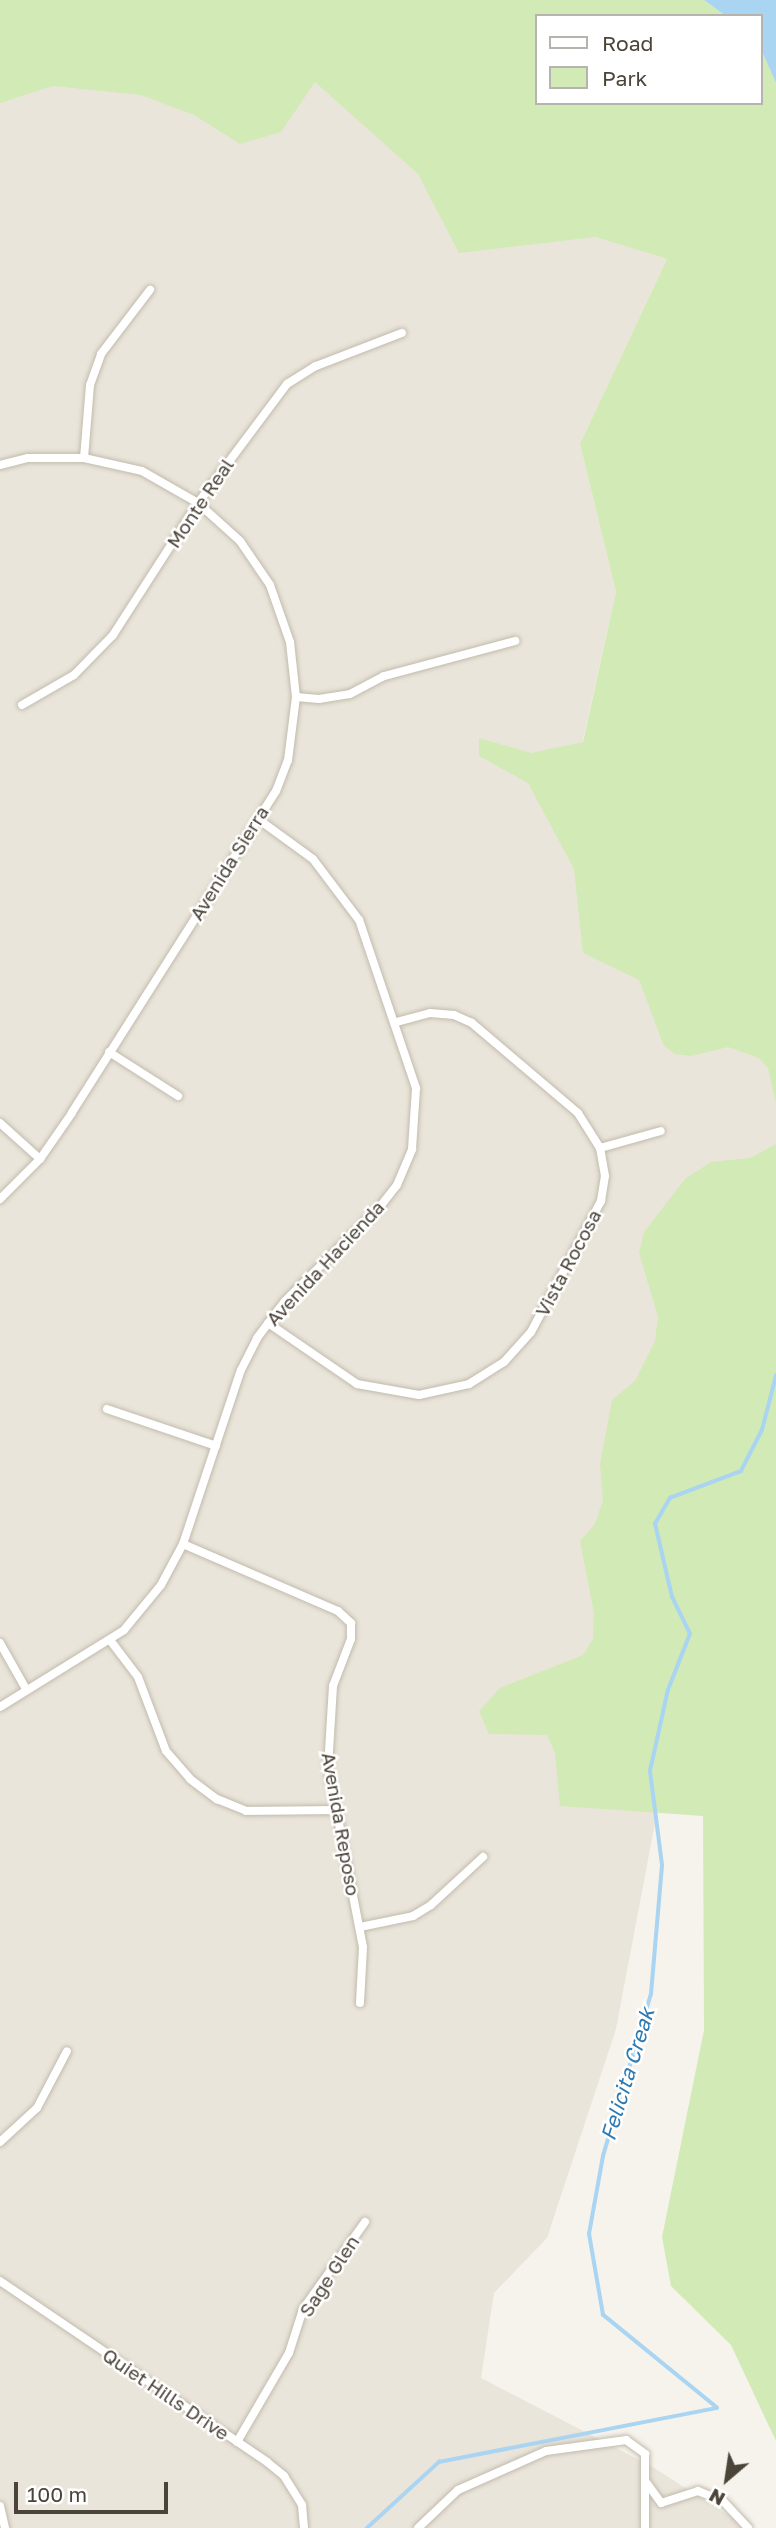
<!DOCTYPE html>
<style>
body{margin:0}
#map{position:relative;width:776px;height:2528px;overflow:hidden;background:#f6f3ec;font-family:"Golos Text",sans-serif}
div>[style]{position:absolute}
.residential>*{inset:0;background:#eae5da}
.green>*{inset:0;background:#d2eab5}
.water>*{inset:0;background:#a9d4f2}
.stream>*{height:3.5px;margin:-1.75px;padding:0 1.75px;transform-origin:1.75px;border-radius:1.75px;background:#a9d4f2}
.roads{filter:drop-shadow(0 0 2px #c2bbae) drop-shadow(0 0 2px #c2bbae)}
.street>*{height:8px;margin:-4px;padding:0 4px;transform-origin:4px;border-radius:4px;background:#fff}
span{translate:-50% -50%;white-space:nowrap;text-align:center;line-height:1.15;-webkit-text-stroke:5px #fff;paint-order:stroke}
.street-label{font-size:19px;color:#4b4439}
.water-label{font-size:21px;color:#2e7ab2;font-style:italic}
.legend{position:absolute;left:535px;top:14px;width:228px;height:91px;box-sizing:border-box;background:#fff;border:2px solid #b7b4b0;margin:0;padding:9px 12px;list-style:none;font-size:21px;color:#4b4439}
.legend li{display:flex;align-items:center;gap:14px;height:35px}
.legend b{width:35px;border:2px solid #b7b4b0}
.north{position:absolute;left:692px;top:2444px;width:70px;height:70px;-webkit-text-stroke:5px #fff;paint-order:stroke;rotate:209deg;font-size:19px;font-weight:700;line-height:28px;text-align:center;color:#4b4439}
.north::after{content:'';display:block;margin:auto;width:24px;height:32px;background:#4b4439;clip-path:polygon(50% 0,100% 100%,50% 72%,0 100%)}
.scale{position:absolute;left:14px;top:2482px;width:154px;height:32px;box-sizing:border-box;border:4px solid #4b4439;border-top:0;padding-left:9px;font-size:21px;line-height:24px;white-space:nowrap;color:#4b4439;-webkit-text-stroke:5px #fff;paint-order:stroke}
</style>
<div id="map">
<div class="residential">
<div style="clip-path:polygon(0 0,276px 0,595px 237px,667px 259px,580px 444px,616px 592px,572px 789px,731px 996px,776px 1078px,776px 1184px,616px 2029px,547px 2238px,494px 2293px,481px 2378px,651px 2466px,748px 2528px,0 2528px)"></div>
</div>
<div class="green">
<div style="clip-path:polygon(0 0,704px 0,726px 16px,536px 16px,536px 103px,760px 103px,760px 47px,776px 83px,776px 1103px,768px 1068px,759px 1058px,728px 1047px,691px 1056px,675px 1054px,664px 1046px,639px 980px,583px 953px,574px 869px,528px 783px,479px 756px,479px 738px,531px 753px,583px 742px,616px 592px,580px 444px,667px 259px,595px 237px,459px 253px,418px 174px,315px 82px,281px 132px,240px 144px,194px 115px,141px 95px,53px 86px,0 103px)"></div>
<div style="clip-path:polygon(776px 1144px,776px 2441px,731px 2345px,671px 2286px,662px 2237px,704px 2030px,703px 1816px,560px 1806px,555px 1753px,547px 1735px,489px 1734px,479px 1711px,500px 1688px,583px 1655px,593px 1639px,594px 1613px,580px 1541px,595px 1524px,603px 1500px,600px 1464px,612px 1400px,635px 1381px,655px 1341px,658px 1317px,639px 1253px,644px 1232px,685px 1179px,711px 1162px,750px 1158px)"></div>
</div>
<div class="water">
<div style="clip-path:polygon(704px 0,776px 0,776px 83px,760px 47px,760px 16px,726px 16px)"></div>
</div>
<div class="stream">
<div style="left:367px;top:2528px;width:98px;rotate:-42.5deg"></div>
<div style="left:439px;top:2462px;width:283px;rotate:-11deg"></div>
<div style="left:717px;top:2408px;width:147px;rotate:-140.8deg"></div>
<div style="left:603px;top:2315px;width:82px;rotate:-99.8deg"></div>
<div style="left:589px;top:2234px;width:79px;rotate:-79.8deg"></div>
<div style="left:603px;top:2156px;width:169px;rotate:-73.5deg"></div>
<div style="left:651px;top:1994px;width:129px;rotate:-85.1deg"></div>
<div style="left:662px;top:1865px;width:95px;rotate:-97.3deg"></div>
<div style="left:650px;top:1771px;width:83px;rotate:-77.5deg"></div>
<div style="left:668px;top:1690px;width:60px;rotate:-68.6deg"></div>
<div style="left:690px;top:1634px;width:41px;rotate:-115.9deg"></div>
<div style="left:672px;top:1597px;width:75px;rotate:-103.1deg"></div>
<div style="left:655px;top:1524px;width:30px;rotate:-60deg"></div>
<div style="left:670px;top:1498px;width:76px;rotate:-20.8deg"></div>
<div style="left:741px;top:1471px;width:46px;rotate:-62.9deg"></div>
<div style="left:762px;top:1430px;width:56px;rotate:-75.5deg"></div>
</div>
<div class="roads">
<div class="street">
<div style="left:84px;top:458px;width:73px;rotate:-85.3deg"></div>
<div style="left:90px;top:385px;width:33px;rotate:-70deg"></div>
<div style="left:101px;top:354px;width:81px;rotate:-52.6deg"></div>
<div style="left:0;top:465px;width:29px;rotate:-14deg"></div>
<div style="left:28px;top:458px;width:56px"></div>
<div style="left:84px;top:458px;width:59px;rotate:12.6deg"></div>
<div style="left:142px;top:471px;width:64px;rotate:29.7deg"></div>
<div style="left:198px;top:503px;width:57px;rotate:42.1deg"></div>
<div style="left:240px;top:541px;width:53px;rotate:55.7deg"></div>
<div style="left:270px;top:585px;width:60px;rotate:70.7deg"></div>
<div style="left:290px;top:642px;width:55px;rotate:83.8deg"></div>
<div style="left:296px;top:697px;width:64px;rotate:97.2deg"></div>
<div style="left:288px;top:760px;width:33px;rotate:111deg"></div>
<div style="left:276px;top:791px;width:381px;rotate:122.4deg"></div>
<div style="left:72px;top:1113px;width:56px;rotate:124.8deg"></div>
<div style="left:40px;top:1159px;width:57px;rotate:135deg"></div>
<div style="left:296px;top:697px;width:23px;rotate:5deg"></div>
<div style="left:319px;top:699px;width:31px;rotate:-9deg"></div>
<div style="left:350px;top:694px;width:38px;rotate:-28deg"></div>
<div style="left:384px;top:676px;width:136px;rotate:-15deg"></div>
<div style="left:22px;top:705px;width:60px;rotate:-30deg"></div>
<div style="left:74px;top:675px;width:56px;rotate:-45.7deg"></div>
<div style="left:113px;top:635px;width:157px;rotate:-57.2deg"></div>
<div style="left:198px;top:503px;width:149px;rotate:-53.2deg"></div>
<div style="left:287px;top:384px;width:34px;rotate:-32deg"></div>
<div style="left:316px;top:366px;width:92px;rotate:-21deg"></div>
<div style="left:109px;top:1052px;width:82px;rotate:32.5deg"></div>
<div style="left:0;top:1123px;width:54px;rotate:42deg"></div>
<div style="left:600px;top:1148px;width:63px;rotate:-15.6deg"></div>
<div style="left:268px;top:1323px;width:108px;rotate:34.4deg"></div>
<div style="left:357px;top:1384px;width:63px;rotate:10.1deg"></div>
<div style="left:419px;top:1395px;width:51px;rotate:-12.4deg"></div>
<div style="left:469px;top:1384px;width:41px;rotate:-32.2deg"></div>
<div style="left:504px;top:1362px;width:40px;rotate:-48deg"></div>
<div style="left:531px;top:1332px;width:149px;rotate:-61.9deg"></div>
<div style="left:601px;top:1201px;width:25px;rotate:-81deg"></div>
<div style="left:605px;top:1176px;width:28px;rotate:-100deg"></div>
<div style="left:600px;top:1148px;width:41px;rotate:-122.2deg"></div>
<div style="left:578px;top:1113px;width:139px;rotate:-139.7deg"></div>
<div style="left:472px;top:1023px;width:20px;rotate:-156deg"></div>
<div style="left:454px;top:1015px;width:24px;rotate:-175deg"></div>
<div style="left:430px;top:1013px;width:35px;rotate:165deg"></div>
<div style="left:107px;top:1409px;width:115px;rotate:18.7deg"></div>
<div style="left:183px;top:1544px;width:169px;rotate:23.4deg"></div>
<div style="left:338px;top:1611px;width:18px;rotate:43deg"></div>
<div style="left:351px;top:1623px;width:16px;rotate:90deg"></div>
<div style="left:351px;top:1639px;width:50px;rotate:111deg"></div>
<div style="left:333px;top:1686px;width:81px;rotate:93.5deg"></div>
<div style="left:328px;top:1767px;width:183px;rotate:79deg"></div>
<div style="left:363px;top:1947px;width:56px;rotate:93.1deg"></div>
<div style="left:110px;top:1640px;width:46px;rotate:52.9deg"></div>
<div style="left:138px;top:1677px;width:79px;rotate:69.3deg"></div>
<div style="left:166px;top:1751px;width:37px;rotate:49deg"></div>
<div style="left:190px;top:1779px;width:34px;rotate:37deg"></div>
<div style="left:217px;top:1799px;width:31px;rotate:22deg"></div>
<div style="left:246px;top:1811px;width:89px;rotate:-0.6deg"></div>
<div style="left:0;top:1643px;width:53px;rotate:60.5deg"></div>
<div style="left:0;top:1707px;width:146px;rotate:-31.8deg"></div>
<div style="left:124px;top:1630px;width:58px;rotate:-50.6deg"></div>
<div style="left:161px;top:1585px;width:47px;rotate:-61.8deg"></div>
<div style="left:183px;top:1544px;width:183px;rotate:-71.6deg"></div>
<div style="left:241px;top:1370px;width:36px;rotate:-63deg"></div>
<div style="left:257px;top:1338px;width:46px;rotate:-52.9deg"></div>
<div style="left:285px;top:1301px;width:132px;rotate:-44.7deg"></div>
<div style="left:379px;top:1208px;width:29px;rotate:-52deg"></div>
<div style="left:397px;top:1185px;width:39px;rotate:-67deg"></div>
<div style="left:412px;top:1149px;width:61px;rotate:-86.2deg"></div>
<div style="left:416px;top:1088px;width:177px;rotate:-108.7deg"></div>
<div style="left:359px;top:920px;width:76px;rotate:-127deg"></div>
<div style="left:313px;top:859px;width:68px;rotate:-144deg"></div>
<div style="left:360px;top:1927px;width:54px;rotate:-11.7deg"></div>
<div style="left:413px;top:1916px;width:21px;rotate:-31deg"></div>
<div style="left:431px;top:1905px;width:71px;rotate:-42.7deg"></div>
<div style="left:0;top:2142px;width:50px;rotate:-42.6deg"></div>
<div style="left:37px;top:2108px;width:64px;rotate:-62.2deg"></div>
<div style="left:0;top:2281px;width:323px;rotate:34.1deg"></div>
<div style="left:267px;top:2462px;width:22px;rotate:39deg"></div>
<div style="left:284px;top:2476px;width:34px;rotate:58deg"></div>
<div style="left:302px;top:2505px;width:23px;rotate:85deg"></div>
<div style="left:237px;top:2442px;width:103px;rotate:-59.7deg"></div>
<div style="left:289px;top:2353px;width:46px;rotate:-72.3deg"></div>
<div style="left:303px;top:2309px;width:107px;rotate:-54.5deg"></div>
<div style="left:646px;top:2482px;width:26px;rotate:54deg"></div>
<div style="left:661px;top:2503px;width:39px;rotate:-18deg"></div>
<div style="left:698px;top:2491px;width:27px;rotate:22deg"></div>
<div style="left:723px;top:2501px;width:37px;rotate:47deg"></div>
<div style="left:0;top:2506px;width:23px;rotate:77deg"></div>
<div style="left:418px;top:2528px;width:55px;rotate:-43.5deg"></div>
<div style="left:458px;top:2490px;width:96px;rotate:-23.9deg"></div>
<div style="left:546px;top:2451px;width:81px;rotate:-7.8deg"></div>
<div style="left:626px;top:2440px;width:24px;rotate:36deg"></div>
<div style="left:645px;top:2454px;width:74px;rotate:90deg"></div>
</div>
</div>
<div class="street-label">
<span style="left:200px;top:503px;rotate:-56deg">Monte Real</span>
<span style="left:229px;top:863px;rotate:-58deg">Avenida Sierra</span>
<span style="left:325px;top:1263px;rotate:-47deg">Avenida Hacienda</span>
<span style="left:568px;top:1263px;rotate:-62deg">Vista Rocosa</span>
<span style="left:341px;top:1824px;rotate:80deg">Avenida Reposo</span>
<span style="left:329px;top:2276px;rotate:-57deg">Sage Glen</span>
<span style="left:166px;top:2394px;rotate:34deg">Quiet Hills Drive</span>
</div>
<div class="water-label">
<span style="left:627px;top:2074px;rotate:-73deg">Felicita Creak</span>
</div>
<ul class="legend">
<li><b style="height:9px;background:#fff"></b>Road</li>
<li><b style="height:19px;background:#d2eab5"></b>Park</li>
</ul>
<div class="north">N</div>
<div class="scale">100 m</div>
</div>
